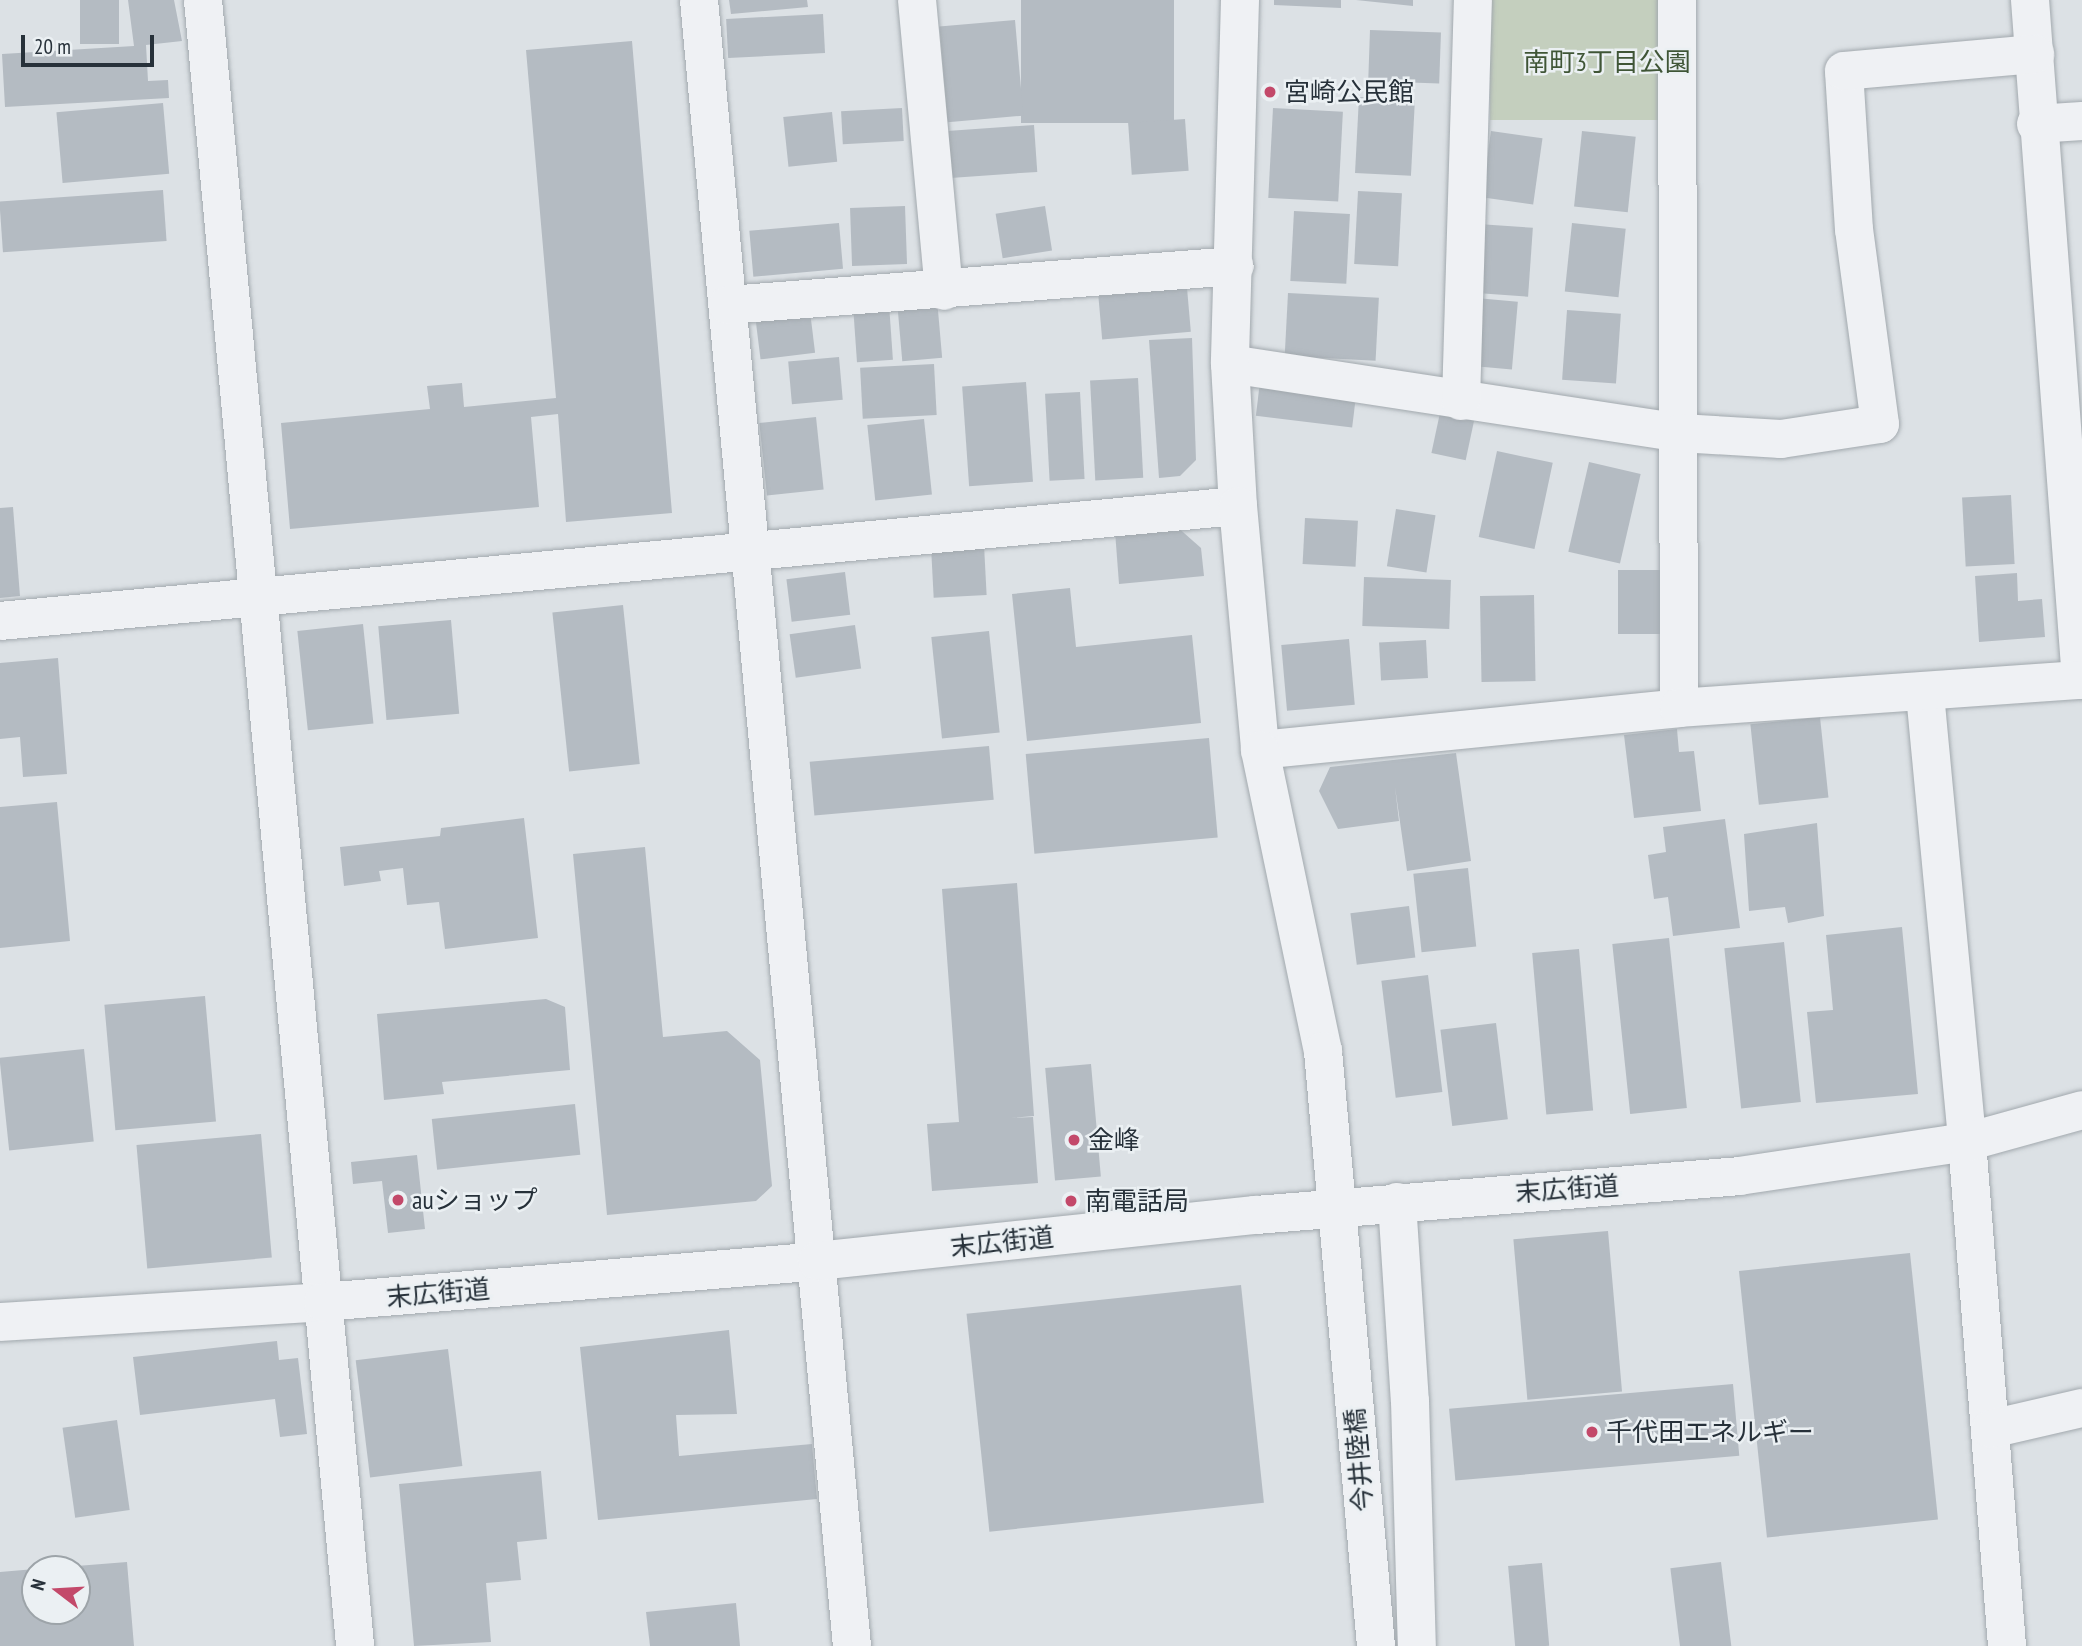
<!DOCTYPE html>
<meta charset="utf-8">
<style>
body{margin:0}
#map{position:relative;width:2082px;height:1646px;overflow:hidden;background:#dce1e5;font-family:"PT Sans Narrow","Noto Sans JP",sans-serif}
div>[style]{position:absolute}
.green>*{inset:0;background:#c4cfbe;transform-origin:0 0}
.building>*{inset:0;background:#b4bbc2;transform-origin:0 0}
.roads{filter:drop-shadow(0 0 2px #a2a9ae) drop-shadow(0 0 2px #a2a9ae)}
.minor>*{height:38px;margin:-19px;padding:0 19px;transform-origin:19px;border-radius:19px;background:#eff1f4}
.tertiary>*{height:38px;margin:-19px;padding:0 19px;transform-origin:19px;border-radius:19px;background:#eff1f4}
.dots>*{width:19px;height:19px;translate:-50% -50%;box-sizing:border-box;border:4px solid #ebf0f3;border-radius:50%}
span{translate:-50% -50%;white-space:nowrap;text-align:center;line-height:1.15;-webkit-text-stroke:5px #ebf0f3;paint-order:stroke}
.park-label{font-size:26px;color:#3f5536}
.poi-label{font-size:26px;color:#27313a}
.left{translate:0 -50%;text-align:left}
.street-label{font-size:26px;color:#27313a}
.north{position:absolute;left:21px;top:1555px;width:70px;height:70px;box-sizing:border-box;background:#ebf0f3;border:2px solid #9da4a9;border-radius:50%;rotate:287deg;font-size:19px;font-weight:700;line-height:28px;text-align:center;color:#27313a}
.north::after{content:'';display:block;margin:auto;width:24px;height:32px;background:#c3496a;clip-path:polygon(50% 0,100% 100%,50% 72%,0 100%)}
.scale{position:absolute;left:21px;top:35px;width:133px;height:32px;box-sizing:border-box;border:4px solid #27313a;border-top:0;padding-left:9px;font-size:21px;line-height:24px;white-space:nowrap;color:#27313a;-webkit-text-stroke:5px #ebf0f3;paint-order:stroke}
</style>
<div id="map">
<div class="green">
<div style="left:1490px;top:0;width:182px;height:120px"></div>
</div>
<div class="building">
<div style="left:80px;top:0;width:39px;height:44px"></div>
<div style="clip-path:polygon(128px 0,174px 0,182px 41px,146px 45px,148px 81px,168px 80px,169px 98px,5px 107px,2px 54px,134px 46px)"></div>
<div style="clip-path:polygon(729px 0,807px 0,808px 7px,731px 14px)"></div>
<div style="left:1021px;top:0;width:153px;height:123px"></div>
<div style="clip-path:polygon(1274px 0,1341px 0,1341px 8px,1274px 5px)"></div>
<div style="clip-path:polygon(1356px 0,1413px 0,1413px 6px)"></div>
<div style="left:823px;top:14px;width:39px;height:97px;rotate:87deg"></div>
<div style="left:1015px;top:20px;width:96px;height:76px;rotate:85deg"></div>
<div style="left:1370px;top:30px;width:71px;height:51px;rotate:2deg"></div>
<div style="clip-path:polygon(632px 41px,672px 513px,566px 522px,558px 414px,531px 417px,539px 507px,290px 529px,281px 423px,430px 409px,427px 386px,462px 383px,464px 407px,556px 398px,526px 50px)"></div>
<div style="left:1359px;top:97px;width:56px;height:76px;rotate:3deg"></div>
<div style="left:163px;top:103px;width:71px;height:107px;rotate:85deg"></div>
<div style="left:902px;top:108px;width:33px;height:61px;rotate:87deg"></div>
<div style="left:1273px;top:108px;width:70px;height:90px;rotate:3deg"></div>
<div style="left:832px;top:112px;width:50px;height:49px;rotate:84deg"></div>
<div style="left:1185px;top:119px;width:52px;height:57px;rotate:86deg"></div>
<div style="left:1034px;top:125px;width:47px;height:87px;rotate:86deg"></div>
<div style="left:1491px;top:131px;width:52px;height:67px;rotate:8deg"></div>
<div style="left:1582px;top:131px;width:54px;height:76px;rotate:6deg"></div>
<div style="left:163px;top:190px;width:51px;height:164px;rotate:86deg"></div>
<div style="left:1358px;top:191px;width:44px;height:73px;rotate:3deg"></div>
<div style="left:905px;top:206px;width:58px;height:55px;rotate:88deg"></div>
<div style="left:1045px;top:206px;width:45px;height:50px;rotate:81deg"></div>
<div style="left:1294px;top:211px;width:56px;height:70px;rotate:3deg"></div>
<div style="left:839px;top:223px;width:46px;height:90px;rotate:85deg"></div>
<div style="left:1572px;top:223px;width:54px;height:69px;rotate:6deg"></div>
<div style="left:1478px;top:224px;width:55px;height:69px;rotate:4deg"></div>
<div style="left:1187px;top:288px;width:44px;height:89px;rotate:85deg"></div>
<div style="left:1288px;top:293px;width:91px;height:63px;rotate:3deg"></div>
<div style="left:1476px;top:298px;width:42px;height:68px;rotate:5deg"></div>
<div style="left:937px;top:299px;width:59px;height:40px;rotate:85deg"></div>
<div style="left:809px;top:303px;width:50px;height:55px;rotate:83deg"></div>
<div style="left:889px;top:304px;width:56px;height:36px;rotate:86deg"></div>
<div style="left:1567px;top:310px;width:54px;height:70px;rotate:4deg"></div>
<div style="clip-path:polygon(1192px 338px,1196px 460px,1180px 476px,1159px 478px,1149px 340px)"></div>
<div style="left:839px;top:357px;width:43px;height:51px;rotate:85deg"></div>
<div style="left:934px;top:364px;width:51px;height:74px;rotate:87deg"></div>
<div style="left:1138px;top:378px;width:100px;height:48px;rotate:87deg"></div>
<div style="left:1026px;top:382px;width:100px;height:64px;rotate:86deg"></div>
<div style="left:1260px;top:382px;width:97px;height:34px;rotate:7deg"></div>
<div style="left:1080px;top:392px;width:87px;height:35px;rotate:87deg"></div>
<div style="left:1441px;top:408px;width:35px;height:46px;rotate:12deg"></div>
<div style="left:816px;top:417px;width:73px;height:57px;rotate:84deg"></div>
<div style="left:924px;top:419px;width:76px;height:57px;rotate:84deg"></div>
<div style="left:1497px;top:451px;width:57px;height:88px;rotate:12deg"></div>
<div style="left:1589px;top:462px;width:53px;height:92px;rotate:13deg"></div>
<div style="left:2011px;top:495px;width:69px;height:49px;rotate:87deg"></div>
<div style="clip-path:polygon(13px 507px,20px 596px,0 598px,0 508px)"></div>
<div style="left:1396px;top:509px;width:40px;height:58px;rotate:9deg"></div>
<div style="left:1305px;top:518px;width:53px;height:46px;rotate:3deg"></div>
<div style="clip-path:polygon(1175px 525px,1201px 548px,1204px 576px,1119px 584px,1115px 531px)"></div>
<div style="left:984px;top:545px;width:50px;height:53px;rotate:87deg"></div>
<div style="left:1618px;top:570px;width:42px;height:64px"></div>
<div style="left:845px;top:572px;width:43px;height:59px;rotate:83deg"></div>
<div style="clip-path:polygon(2017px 573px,2018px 601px,2042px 599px,2045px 637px,1979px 642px,1975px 576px)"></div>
<div style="left:1364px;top:577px;width:87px;height:49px;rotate:2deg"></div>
<div style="clip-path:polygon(1070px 588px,1076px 647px,1192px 635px,1201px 723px,1027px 741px,1012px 594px)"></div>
<div style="left:1534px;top:595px;width:86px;height:54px;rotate:89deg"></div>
<div style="left:623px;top:605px;width:160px;height:71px;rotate:84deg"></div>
<div style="left:451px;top:620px;width:94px;height:73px;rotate:85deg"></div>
<div style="left:363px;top:624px;width:100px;height:66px;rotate:84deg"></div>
<div style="left:855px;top:625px;width:44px;height:66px;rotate:82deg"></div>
<div style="left:989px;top:631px;width:102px;height:58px;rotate:84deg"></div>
<div style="left:1349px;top:639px;width:66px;height:68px;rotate:85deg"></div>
<div style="left:1426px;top:640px;width:38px;height:47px;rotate:87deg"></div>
<div style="clip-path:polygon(58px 658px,67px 774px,23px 777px,20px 737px,0 739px,0 663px)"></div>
<div style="left:1820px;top:717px;width:81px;height:70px;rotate:84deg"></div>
<div style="clip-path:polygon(1677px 729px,1679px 752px,1694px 751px,1701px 811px,1634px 818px,1624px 735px)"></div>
<div style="left:1209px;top:738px;width:100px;height:184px;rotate:85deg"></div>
<div style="left:989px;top:746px;width:54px;height:180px;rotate:85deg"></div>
<div style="clip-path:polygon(1456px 753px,1471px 861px,1407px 871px,1395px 787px,1399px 821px,1338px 829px,1319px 791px,1330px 767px)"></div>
<div style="clip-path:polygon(57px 802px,70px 941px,0 948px,0 807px)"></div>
<div style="clip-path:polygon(524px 818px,538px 938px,445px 949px,439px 902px,407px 905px,403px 868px,379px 871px,381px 881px,344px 886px,340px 847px,440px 836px,441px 828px)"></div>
<div style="clip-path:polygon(1725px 819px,1740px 928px,1673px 936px,1668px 897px,1654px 899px,1648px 855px,1666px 852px,1663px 827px)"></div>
<div style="clip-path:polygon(1817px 823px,1824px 916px,1788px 923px,1785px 907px,1749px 911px,1744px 834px)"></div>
<div style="clip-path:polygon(645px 847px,663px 1037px,727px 1031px,760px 1060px,772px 1186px,756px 1201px,607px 1215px,573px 854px)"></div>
<div style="left:1468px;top:868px;width:79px;height:55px;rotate:84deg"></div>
<div style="clip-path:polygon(1017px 883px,1034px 1116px,1011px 1118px,1033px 1117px,1038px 1183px,932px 1191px,927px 1124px,959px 1122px,942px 889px)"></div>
<div style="left:1409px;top:906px;width:52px;height:59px;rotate:83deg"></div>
<div style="clip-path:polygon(1902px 927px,1918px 1094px,1816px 1103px,1807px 1012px,1833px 1010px,1826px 935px)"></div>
<div style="left:1669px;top:938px;width:171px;height:57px;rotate:84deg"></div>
<div style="left:1784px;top:942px;width:161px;height:60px;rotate:84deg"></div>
<div style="left:1579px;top:949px;width:162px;height:47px;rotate:85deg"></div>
<div style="left:1428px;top:975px;width:118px;height:47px;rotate:83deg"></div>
<div style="left:205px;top:996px;width:126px;height:101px;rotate:85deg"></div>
<div style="clip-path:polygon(546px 999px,565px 1007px,570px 1070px,442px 1082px,444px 1094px,384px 1100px,377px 1014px)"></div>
<div style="left:1496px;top:1023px;width:97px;height:56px;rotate:83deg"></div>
<div style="left:84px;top:1049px;width:93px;height:85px;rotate:84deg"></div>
<div style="left:1091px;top:1064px;width:113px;height:46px;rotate:85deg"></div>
<div style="left:575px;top:1104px;width:51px;height:144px;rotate:84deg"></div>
<div style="left:261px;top:1134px;width:124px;height:125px;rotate:85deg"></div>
<div style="clip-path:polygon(417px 1155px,425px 1229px,388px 1233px,382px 1181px,353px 1184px,351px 1162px)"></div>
<div style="left:1608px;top:1231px;width:161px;height:95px;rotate:85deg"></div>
<div style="left:1910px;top:1253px;width:268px;height:172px;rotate:84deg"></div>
<div style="left:1241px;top:1285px;width:219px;height:276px;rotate:84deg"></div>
<div style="clip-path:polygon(729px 1330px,737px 1414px,676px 1415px,679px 1456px,812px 1444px,817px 1499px,598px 1520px,580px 1347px)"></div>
<div style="clip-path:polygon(277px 1341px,279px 1360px,298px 1358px,307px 1434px,280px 1437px,275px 1399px,140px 1415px,133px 1357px)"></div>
<div style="left:448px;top:1349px;width:118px;height:93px;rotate:83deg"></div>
<div style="left:1733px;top:1384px;width:72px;height:285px;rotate:85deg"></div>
<div style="left:117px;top:1420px;width:91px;height:55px;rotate:82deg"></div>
<div style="clip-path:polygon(541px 1471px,547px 1539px,517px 1542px,521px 1580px,486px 1583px,491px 1642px,414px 1646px,399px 1484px)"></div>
<div style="clip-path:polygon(127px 1562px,134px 1646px,0 1646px,0 1572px,35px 1569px,35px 1611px,77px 1611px,77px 1569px,64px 1567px)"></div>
<div style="left:1721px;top:1562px;width:85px;height:51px;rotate:83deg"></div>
<div style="left:1542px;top:1563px;width:83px;height:34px;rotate:85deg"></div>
<div style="clip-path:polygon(736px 1603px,740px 1646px,650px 1646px,646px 1612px)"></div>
</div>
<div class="roads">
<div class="minor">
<div style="left:203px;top:0;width:1653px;rotate:84.72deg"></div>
<div style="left:699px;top:0;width:1653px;rotate:84.69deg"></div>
<div style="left:917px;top:0;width:292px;rotate:84.7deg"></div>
<div style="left:1677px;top:0;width:708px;rotate:89.84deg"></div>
<div style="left:2030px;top:0;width:682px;rotate:85.71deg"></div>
<div style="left:2036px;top:124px;width:46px;rotate:-3.7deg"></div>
<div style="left:728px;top:305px;width:508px;rotate:-4.4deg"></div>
<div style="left:1230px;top:364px;width:455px;rotate:8.7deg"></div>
<div style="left:1680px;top:433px;width:101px;rotate:3.4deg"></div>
<div style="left:1781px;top:439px;width:100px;rotate:-8.6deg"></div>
<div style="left:1880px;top:424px;width:196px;rotate:-97.6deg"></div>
<div style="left:1854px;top:230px;width:159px;rotate:-93.6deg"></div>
<div style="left:1844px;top:71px;width:192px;rotate:-5.1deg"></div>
<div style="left:1461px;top:401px;width:401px;rotate:-88.3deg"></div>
<div style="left:0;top:621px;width:1243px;rotate:-5.31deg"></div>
<div style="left:1925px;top:694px;width:450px;rotate:84.6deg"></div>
<div style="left:1967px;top:1142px;width:506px;rotate:85.46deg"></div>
<div style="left:1260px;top:750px;width:421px;rotate:-5.7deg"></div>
<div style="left:1679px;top:708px;width:404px;rotate:-4deg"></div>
<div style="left:1397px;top:1202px;width:199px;rotate:86.3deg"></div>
<div style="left:1410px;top:1401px;width:245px;rotate:88.4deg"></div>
<div style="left:1991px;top:1429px;width:93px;rotate:-13deg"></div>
</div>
<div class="tertiary">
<div style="left:1240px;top:0;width:364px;rotate:91.6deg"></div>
<div style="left:1230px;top:364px;width:142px;rotate:86.8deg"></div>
<div style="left:1238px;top:506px;width:245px;rotate:84.8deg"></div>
<div style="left:1260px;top:750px;width:308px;rotate:78.2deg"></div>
<div style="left:1323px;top:1051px;width:597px;rotate:84.91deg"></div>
<div style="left:0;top:1322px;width:324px;rotate:-3.5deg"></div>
<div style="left:323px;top:1302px;width:496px;rotate:-4.7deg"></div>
<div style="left:817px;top:1261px;width:441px;rotate:-6deg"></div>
<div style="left:1256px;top:1215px;width:485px;rotate:-4.6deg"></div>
<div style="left:1739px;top:1176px;width:231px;rotate:-8.5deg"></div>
<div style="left:1967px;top:1142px;width:119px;rotate:-15.5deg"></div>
</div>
</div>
<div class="dots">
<div style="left:1270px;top:92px;background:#c3496a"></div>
<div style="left:1074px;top:1140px;background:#c3496a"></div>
<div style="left:398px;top:1200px;background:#c3496a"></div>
<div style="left:1071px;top:1201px;background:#c3496a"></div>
<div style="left:1592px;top:1432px;background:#c3496a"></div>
</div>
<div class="park-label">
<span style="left:1607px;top:62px">南町3丁目公園</span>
</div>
<div class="poi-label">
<span class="left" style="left:1284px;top:92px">宮崎公民館</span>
<span class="left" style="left:1088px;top:1140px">金峰</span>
<span class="left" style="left:412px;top:1200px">auショップ</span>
<span class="left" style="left:1085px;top:1201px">南電話局</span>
<span class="left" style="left:1606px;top:1432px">千代田エネルギー</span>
</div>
<div class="street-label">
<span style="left:1567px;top:1189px;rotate:-4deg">末広街道</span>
<span style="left:1002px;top:1242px;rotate:-6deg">末広街道</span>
<span style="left:438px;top:1293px;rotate:-5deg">末広街道</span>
<span style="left:1359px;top:1460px;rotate:-95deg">今井陸橋</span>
</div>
<div class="north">N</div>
<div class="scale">20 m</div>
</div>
